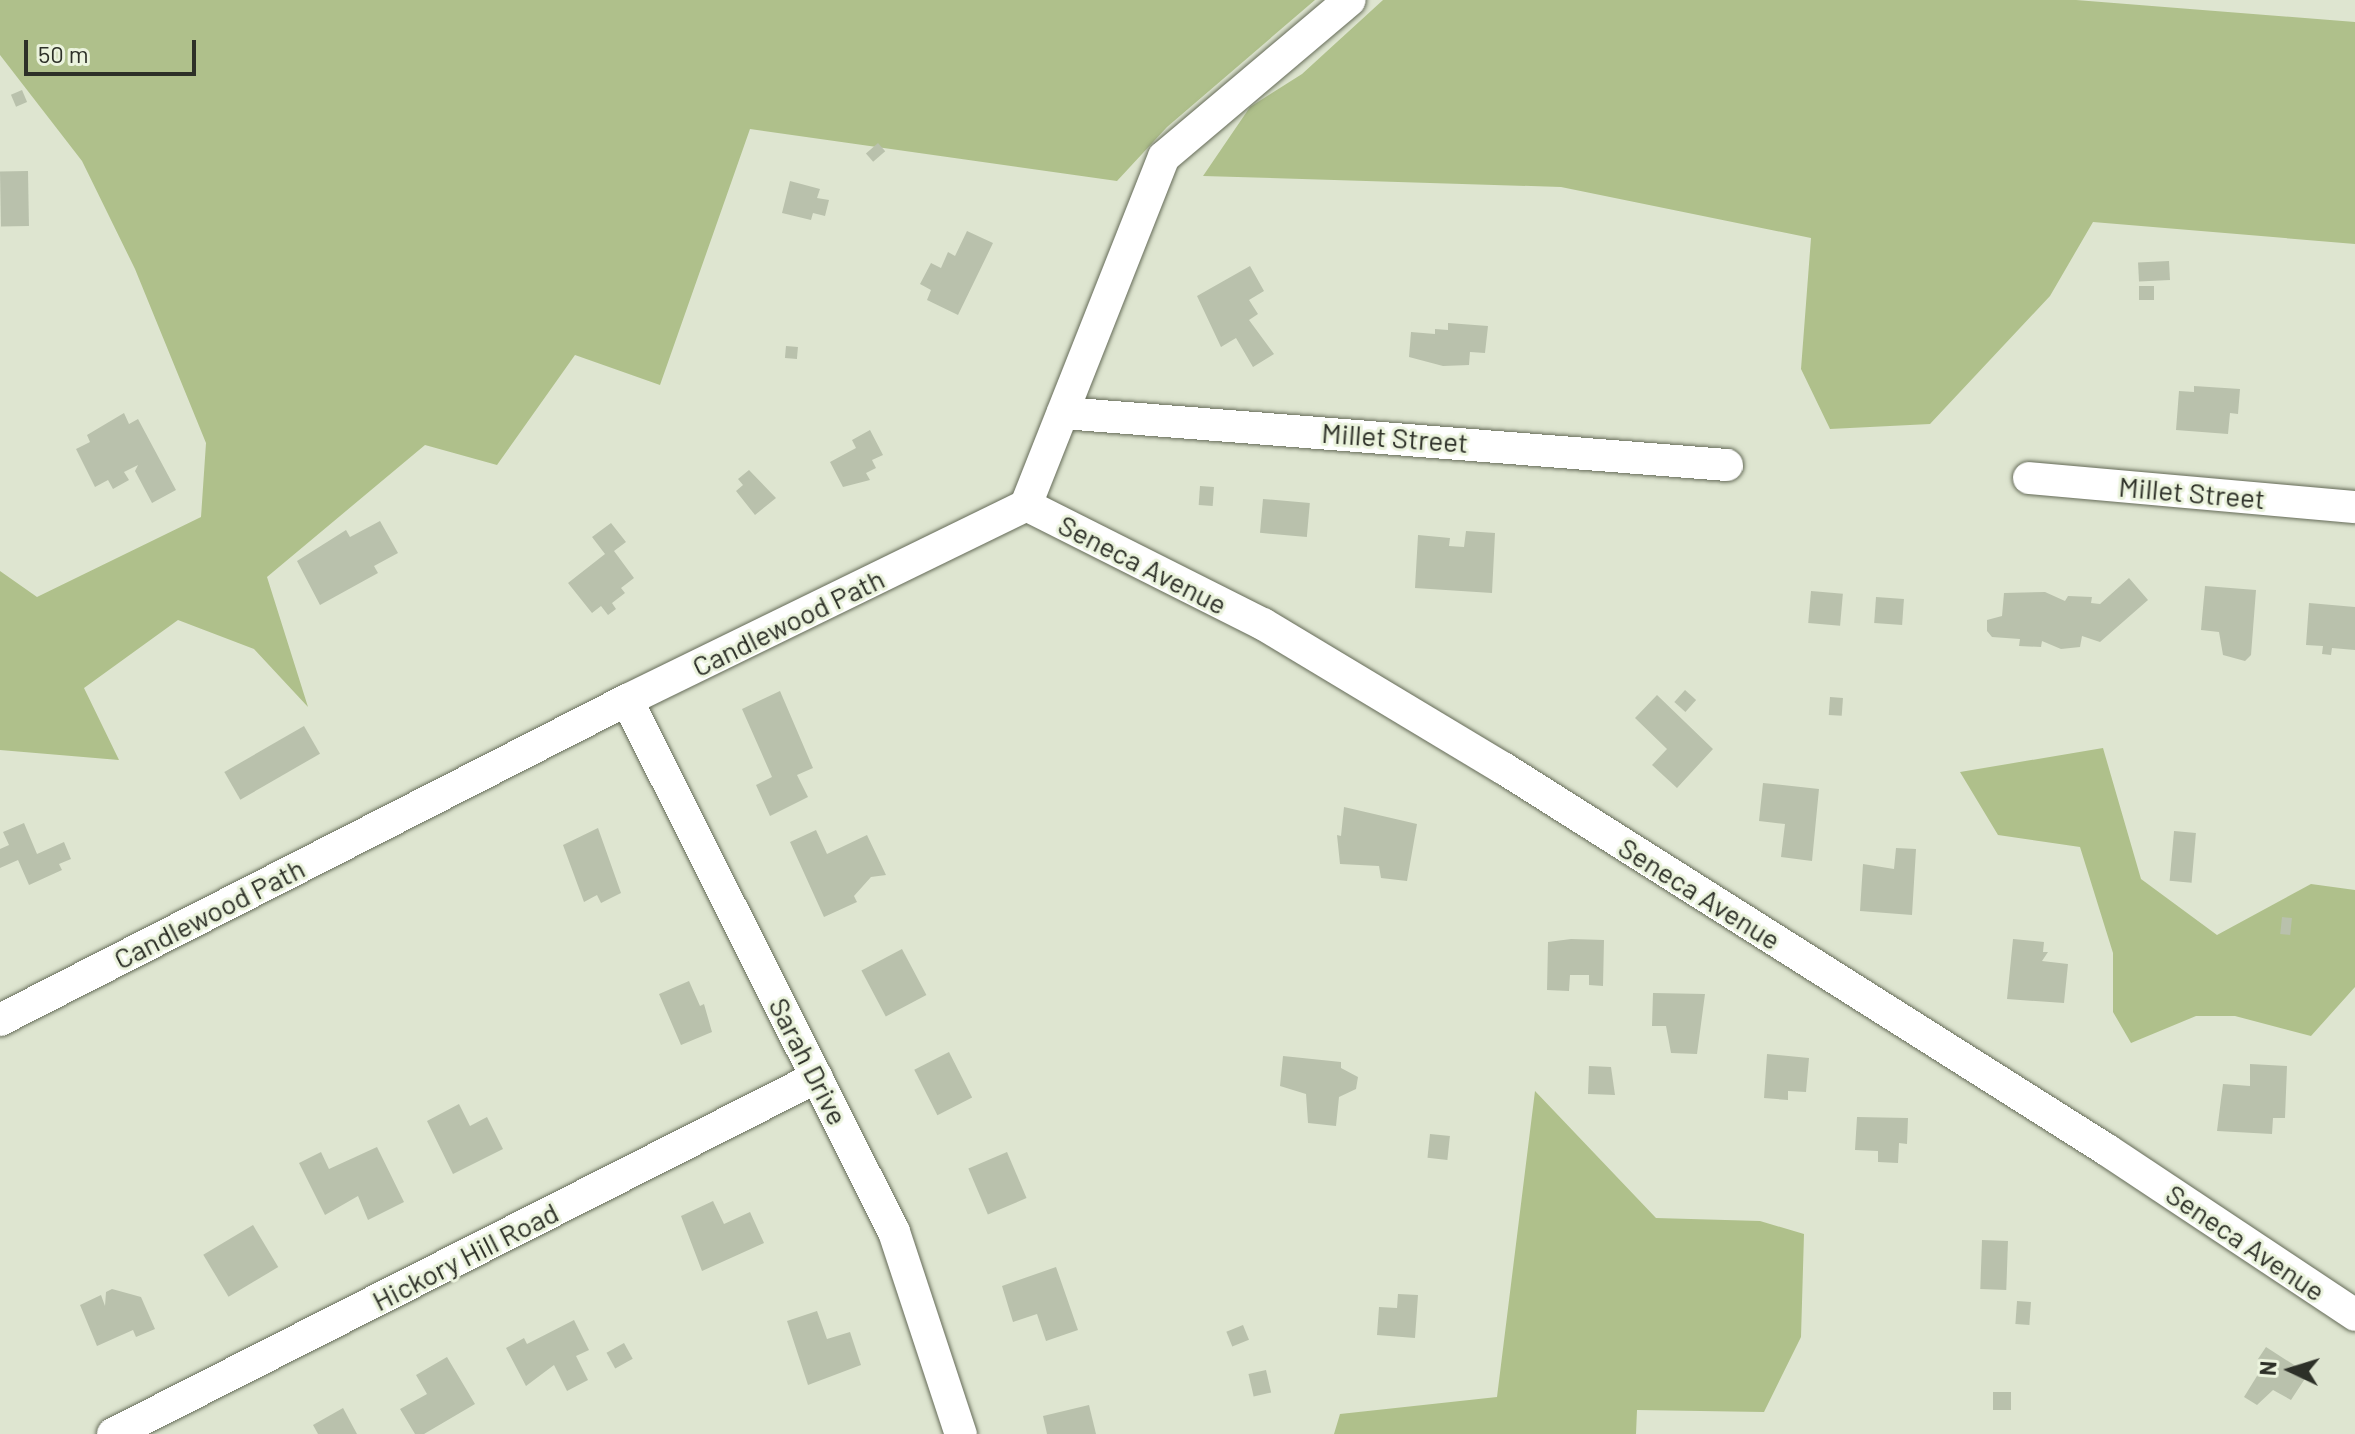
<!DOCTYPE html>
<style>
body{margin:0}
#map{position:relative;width:2355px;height:1434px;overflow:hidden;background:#dee5d0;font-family:Barlow,sans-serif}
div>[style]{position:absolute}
.green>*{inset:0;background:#afc08b}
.building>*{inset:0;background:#b9c1ac;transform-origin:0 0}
.roads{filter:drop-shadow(0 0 2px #656b58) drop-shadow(0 0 2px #656b58)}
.minor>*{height:32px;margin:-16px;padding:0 16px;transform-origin:16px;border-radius:16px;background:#fff}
span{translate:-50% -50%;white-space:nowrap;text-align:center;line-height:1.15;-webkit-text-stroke:6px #ebf3dd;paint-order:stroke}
.street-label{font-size:28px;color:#2d3028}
.north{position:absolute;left:2251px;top:1330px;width:80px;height:80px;-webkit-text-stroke:6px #ebf3dd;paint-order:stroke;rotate:274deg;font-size:22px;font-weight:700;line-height:32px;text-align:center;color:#2d3028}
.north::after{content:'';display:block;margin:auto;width:28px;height:36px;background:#2d3028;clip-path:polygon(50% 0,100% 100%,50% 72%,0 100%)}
.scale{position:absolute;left:24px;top:40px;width:172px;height:36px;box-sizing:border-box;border:4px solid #2d3028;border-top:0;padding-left:10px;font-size:24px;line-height:28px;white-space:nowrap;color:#2d3028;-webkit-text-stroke:6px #ebf3dd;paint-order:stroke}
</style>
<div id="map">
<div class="green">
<div style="clip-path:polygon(0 0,1315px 0,1167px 127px,1117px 181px,750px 129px,660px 385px,575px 355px,497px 465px,425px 445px,267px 577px,308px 707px,254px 649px,178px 620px,84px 688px,119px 760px,0 750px,0 571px,37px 597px,201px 517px,206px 443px,135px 269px,82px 161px,0 55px)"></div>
<div style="clip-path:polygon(1383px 0,2076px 0,2355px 22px,2355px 244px,2093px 222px,2050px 296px,1930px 424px,1830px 429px,1801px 369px,1811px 238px,1561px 187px,1203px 176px,1250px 107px,1302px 74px)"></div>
<div style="clip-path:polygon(2103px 748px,2141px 879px,2217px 935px,2311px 884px,2355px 890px,2355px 987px,2311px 1036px,2235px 1016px,2196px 1016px,2131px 1043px,2113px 1012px,2113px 953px,2080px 847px,1998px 835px,1960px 772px)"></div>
<div style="clip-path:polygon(1535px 1091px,1656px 1218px,1760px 1221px,1804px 1234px,1801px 1337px,1764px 1412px,1637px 1410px,1636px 1434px,1334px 1434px,1340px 1414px,1497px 1397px)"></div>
</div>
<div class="building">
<div style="left:22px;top:90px;width:13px;height:12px;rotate:67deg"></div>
<div style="left:878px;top:143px;width:11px;height:16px;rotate:49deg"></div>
<div style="left:28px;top:171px;width:55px;height:28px;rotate:89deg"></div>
<div style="clip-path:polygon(790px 181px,820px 189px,817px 198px,829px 200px,825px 216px,813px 213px,811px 220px,782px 213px)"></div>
<div style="clip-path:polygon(967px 231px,993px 243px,958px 315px,927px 300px,931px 290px,920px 284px,931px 263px,941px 268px,948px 252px,955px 256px)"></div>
<div style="left:2169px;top:261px;width:19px;height:31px;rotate:87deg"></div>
<div style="clip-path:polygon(1250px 266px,1264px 291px,1249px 300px,1258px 314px,1249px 320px,1274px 354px,1253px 367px,1236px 338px,1221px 347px,1197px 296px)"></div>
<div style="left:2154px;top:286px;width:14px;height:15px;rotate:90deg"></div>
<div style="clip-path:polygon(1448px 323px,1488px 326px,1485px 353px,1470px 352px,1469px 365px,1443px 366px,1409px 357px,1411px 332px,1435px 334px,1435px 329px,1448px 330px)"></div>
<div style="left:786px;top:346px;width:12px;height:12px;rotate:5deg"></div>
<div style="clip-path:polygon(2194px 386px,2240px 389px,2238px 414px,2230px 413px,2228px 434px,2176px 430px,2179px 391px,2194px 392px)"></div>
<div style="clip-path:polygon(124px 413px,129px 424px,138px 419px,176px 490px,152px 503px,135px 471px,138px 465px,124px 472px,129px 480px,113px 489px,108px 480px,95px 487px,76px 449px,90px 442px,87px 435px)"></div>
<div style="clip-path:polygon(870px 430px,883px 455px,872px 460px,876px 468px,866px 473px,870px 480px,843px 487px,830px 462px,856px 448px,852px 440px)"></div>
<div style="clip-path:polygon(749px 470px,776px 498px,755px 515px,736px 491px,743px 485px,738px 479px)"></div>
<div style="left:1200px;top:486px;width:14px;height:19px;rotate:4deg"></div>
<div style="left:1263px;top:499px;width:47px;height:34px;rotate:5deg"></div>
<div style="clip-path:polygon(380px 521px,398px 553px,374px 566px,378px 573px,320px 605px,297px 561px,346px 530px,350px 537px)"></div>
<div style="clip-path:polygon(611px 523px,626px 542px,614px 551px,634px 578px,621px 588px,625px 593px,612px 603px,616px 609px,608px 615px,601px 606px,592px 613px,568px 583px,605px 554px,592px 537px)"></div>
<div style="clip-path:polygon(1466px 531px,1495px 533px,1492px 593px,1415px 588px,1418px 535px,1450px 538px,1449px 546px,1464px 547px)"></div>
<div style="clip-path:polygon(2129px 578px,2148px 600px,2100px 642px,2082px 636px,2080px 647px,2061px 649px,2042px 641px,2041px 647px,2019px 646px,2020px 639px,1992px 637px,1987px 631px,1987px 620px,2002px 616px,2004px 593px,2045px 592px,2065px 601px,2068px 596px,2092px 597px,2091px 603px,2100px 604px)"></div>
<div style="clip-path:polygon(2205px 586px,2256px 590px,2251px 655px,2245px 661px,2223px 655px,2219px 632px,2201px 630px)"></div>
<div style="left:1811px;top:591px;width:32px;height:32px;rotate:5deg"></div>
<div style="left:1876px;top:597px;width:28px;height:26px;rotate:4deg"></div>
<div style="clip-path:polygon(2309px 603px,2355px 607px,2355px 650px,2332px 648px,2331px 655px,2322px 654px,2323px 646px,2306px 645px)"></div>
<div style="left:1685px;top:690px;width:15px;height:16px;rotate:42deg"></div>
<div style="clip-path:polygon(780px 691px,813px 768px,797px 775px,808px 797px,770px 816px,756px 785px,772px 777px,742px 709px)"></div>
<div style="clip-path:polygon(1657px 695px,1713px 749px,1677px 788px,1652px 765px,1667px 749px,1635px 718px)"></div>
<div style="left:1830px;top:697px;width:13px;height:18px;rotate:4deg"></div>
<div style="left:304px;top:726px;width:32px;height:92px;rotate:60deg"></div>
<div style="clip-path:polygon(1763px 783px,1819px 789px,1812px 861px,1781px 857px,1785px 824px,1759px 821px)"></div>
<div style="clip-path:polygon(1344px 807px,1417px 824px,1407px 881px,1381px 878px,1379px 866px,1340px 864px,1337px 835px,1341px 836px)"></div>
<div style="clip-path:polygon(24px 823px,37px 854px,64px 842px,71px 859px,59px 864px,62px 870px,29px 885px,18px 860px,0 868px,0 849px,9px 845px,3px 832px)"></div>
<div style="clip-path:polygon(598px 828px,621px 893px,601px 903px,597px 895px,584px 902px,563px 845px)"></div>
<div style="clip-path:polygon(816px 830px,827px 854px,867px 835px,886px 875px,871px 877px,854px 896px,857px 902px,824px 917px,790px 842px)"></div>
<div style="left:2174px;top:831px;width:22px;height:50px;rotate:5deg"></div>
<div style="clip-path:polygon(1896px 848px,1916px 849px,1912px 915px,1860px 911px,1863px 864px,1894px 869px)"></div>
<div style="left:2282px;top:917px;width:10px;height:17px;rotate:6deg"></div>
<div style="clip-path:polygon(1571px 939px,1604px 940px,1603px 986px,1589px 985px,1589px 975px,1570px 975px,1569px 991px,1547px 990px,1548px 942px)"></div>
<div style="clip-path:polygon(2013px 939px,2044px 942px,2043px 952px,2048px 952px,2042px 961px,2068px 964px,2064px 1003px,2007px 999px)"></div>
<div style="left:902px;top:949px;width:52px;height:46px;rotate:62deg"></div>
<div style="clip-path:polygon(689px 981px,700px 1006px,704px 1004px,712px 1032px,681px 1045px,659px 994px)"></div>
<div style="clip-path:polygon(1653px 993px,1705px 994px,1697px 1054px,1671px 1053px,1666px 1026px,1652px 1026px)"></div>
<div style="left:949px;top:1052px;width:51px;height:39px;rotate:63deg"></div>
<div style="clip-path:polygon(1767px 1054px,1809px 1058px,1806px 1092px,1788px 1091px,1788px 1100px,1764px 1098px)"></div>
<div style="clip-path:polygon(1283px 1056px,1341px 1062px,1341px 1068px,1358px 1077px,1356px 1089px,1339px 1097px,1336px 1126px,1308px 1123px,1306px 1094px,1280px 1086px)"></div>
<div style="clip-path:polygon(2250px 1064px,2287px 1066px,2285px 1118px,2273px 1118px,2272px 1134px,2217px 1131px,2223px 1084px,2250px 1086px)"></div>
<div style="clip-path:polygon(1589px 1066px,1611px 1067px,1615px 1095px,1588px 1094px)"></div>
<div style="clip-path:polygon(459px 1104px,470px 1126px,487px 1117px,503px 1149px,453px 1174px,427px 1121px)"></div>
<div style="clip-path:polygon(1857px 1117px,1908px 1118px,1907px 1144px,1899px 1143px,1898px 1163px,1878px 1162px,1878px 1151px,1855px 1150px)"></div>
<div style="left:1430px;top:1134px;width:20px;height:24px;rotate:6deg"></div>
<div style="clip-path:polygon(377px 1147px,404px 1202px,368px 1220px,358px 1196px,325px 1215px,299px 1163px,321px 1152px,329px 1169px)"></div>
<div style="left:1007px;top:1152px;width:50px;height:42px;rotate:67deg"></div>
<div style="clip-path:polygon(713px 1201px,724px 1224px,750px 1212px,764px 1243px,702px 1271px,681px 1216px)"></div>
<div style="left:253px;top:1225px;width:49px;height:58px;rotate:59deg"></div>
<div style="left:1982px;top:1240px;width:26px;height:49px;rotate:2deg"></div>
<div style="clip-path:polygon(1056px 1267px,1078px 1330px,1046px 1341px,1037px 1314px,1013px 1322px,1002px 1286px)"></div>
<div style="clip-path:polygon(112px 1289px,141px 1297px,155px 1329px,136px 1337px,133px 1330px,97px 1346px,80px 1305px,101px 1295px,105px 1306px,106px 1292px)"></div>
<div style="clip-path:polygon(1398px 1294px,1418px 1295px,1415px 1338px,1377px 1335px,1379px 1307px,1397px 1308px)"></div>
<div style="left:2017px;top:1301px;width:14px;height:23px;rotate:4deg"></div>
<div style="clip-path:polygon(817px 1311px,827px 1339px,850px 1332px,861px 1365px,808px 1385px,787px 1321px)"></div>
<div style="clip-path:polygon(574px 1320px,589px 1350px,576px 1356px,588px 1380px,567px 1391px,554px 1365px,526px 1386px,506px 1348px,524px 1338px,527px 1344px)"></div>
<div style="left:1243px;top:1325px;width:16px;height:18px;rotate:68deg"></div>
<div style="left:624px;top:1343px;width:18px;height:20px;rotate:61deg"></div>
<div style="clip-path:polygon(2266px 1347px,2308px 1374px,2291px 1400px,2273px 1390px,2257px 1405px,2244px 1397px,2265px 1363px,2258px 1359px)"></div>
<div style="clip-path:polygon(447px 1357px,475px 1404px,424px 1434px,415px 1434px,400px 1409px,427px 1394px,416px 1375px)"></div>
<div style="left:1266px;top:1370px;width:23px;height:18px;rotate:77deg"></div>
<div style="left:1993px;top:1392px;width:18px;height:18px"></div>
<div style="clip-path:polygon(1089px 1405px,1096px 1434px,1047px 1434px,1043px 1416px)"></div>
<div style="clip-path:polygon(343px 1408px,357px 1434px,318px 1434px,313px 1425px)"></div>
</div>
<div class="roads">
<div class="minor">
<div style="left:1063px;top:413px;width:666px;rotate:4.48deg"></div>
<div style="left:2029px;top:478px;width:327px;rotate:5.1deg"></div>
<div style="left:1026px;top:505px;width:265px;rotate:26.7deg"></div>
<div style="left:1263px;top:624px;width:280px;rotate:31deg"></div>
<div style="left:1503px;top:768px;width:715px;rotate:32.31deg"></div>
<div style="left:2107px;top:1150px;width:298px;rotate:33.6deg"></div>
<div style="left:627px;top:700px;width:595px;rotate:63.35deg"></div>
<div style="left:894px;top:1232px;width:213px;rotate:71.7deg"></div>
<div style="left:0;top:1020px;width:704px;rotate:-27.04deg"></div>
<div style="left:627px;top:700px;width:444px;rotate:-26deg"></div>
<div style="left:1026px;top:505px;width:374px;rotate:-68.4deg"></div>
<div style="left:1164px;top:157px;width:243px;rotate:-40.2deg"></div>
<div style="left:113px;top:1434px;width:789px;rotate:-26.89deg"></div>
</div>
</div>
<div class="street-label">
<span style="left:1395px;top:437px;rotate:4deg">Millet Street</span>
<span style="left:2192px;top:492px;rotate:5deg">Millet Street</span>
<span style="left:1143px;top:564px;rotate:27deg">Seneca Avenue</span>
<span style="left:788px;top:622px;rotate:-26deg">Candlewood Path</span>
<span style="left:1700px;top:893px;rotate:32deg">Seneca Avenue</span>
<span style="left:209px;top:913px;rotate:-27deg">Candlewood Path</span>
<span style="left:809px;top:1061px;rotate:63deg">Sarah Drive</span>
<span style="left:2246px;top:1242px;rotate:34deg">Seneca Avenue</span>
<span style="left:465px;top:1256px;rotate:-27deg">Hickory Hill Road</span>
</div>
<div class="north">N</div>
<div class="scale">50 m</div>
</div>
